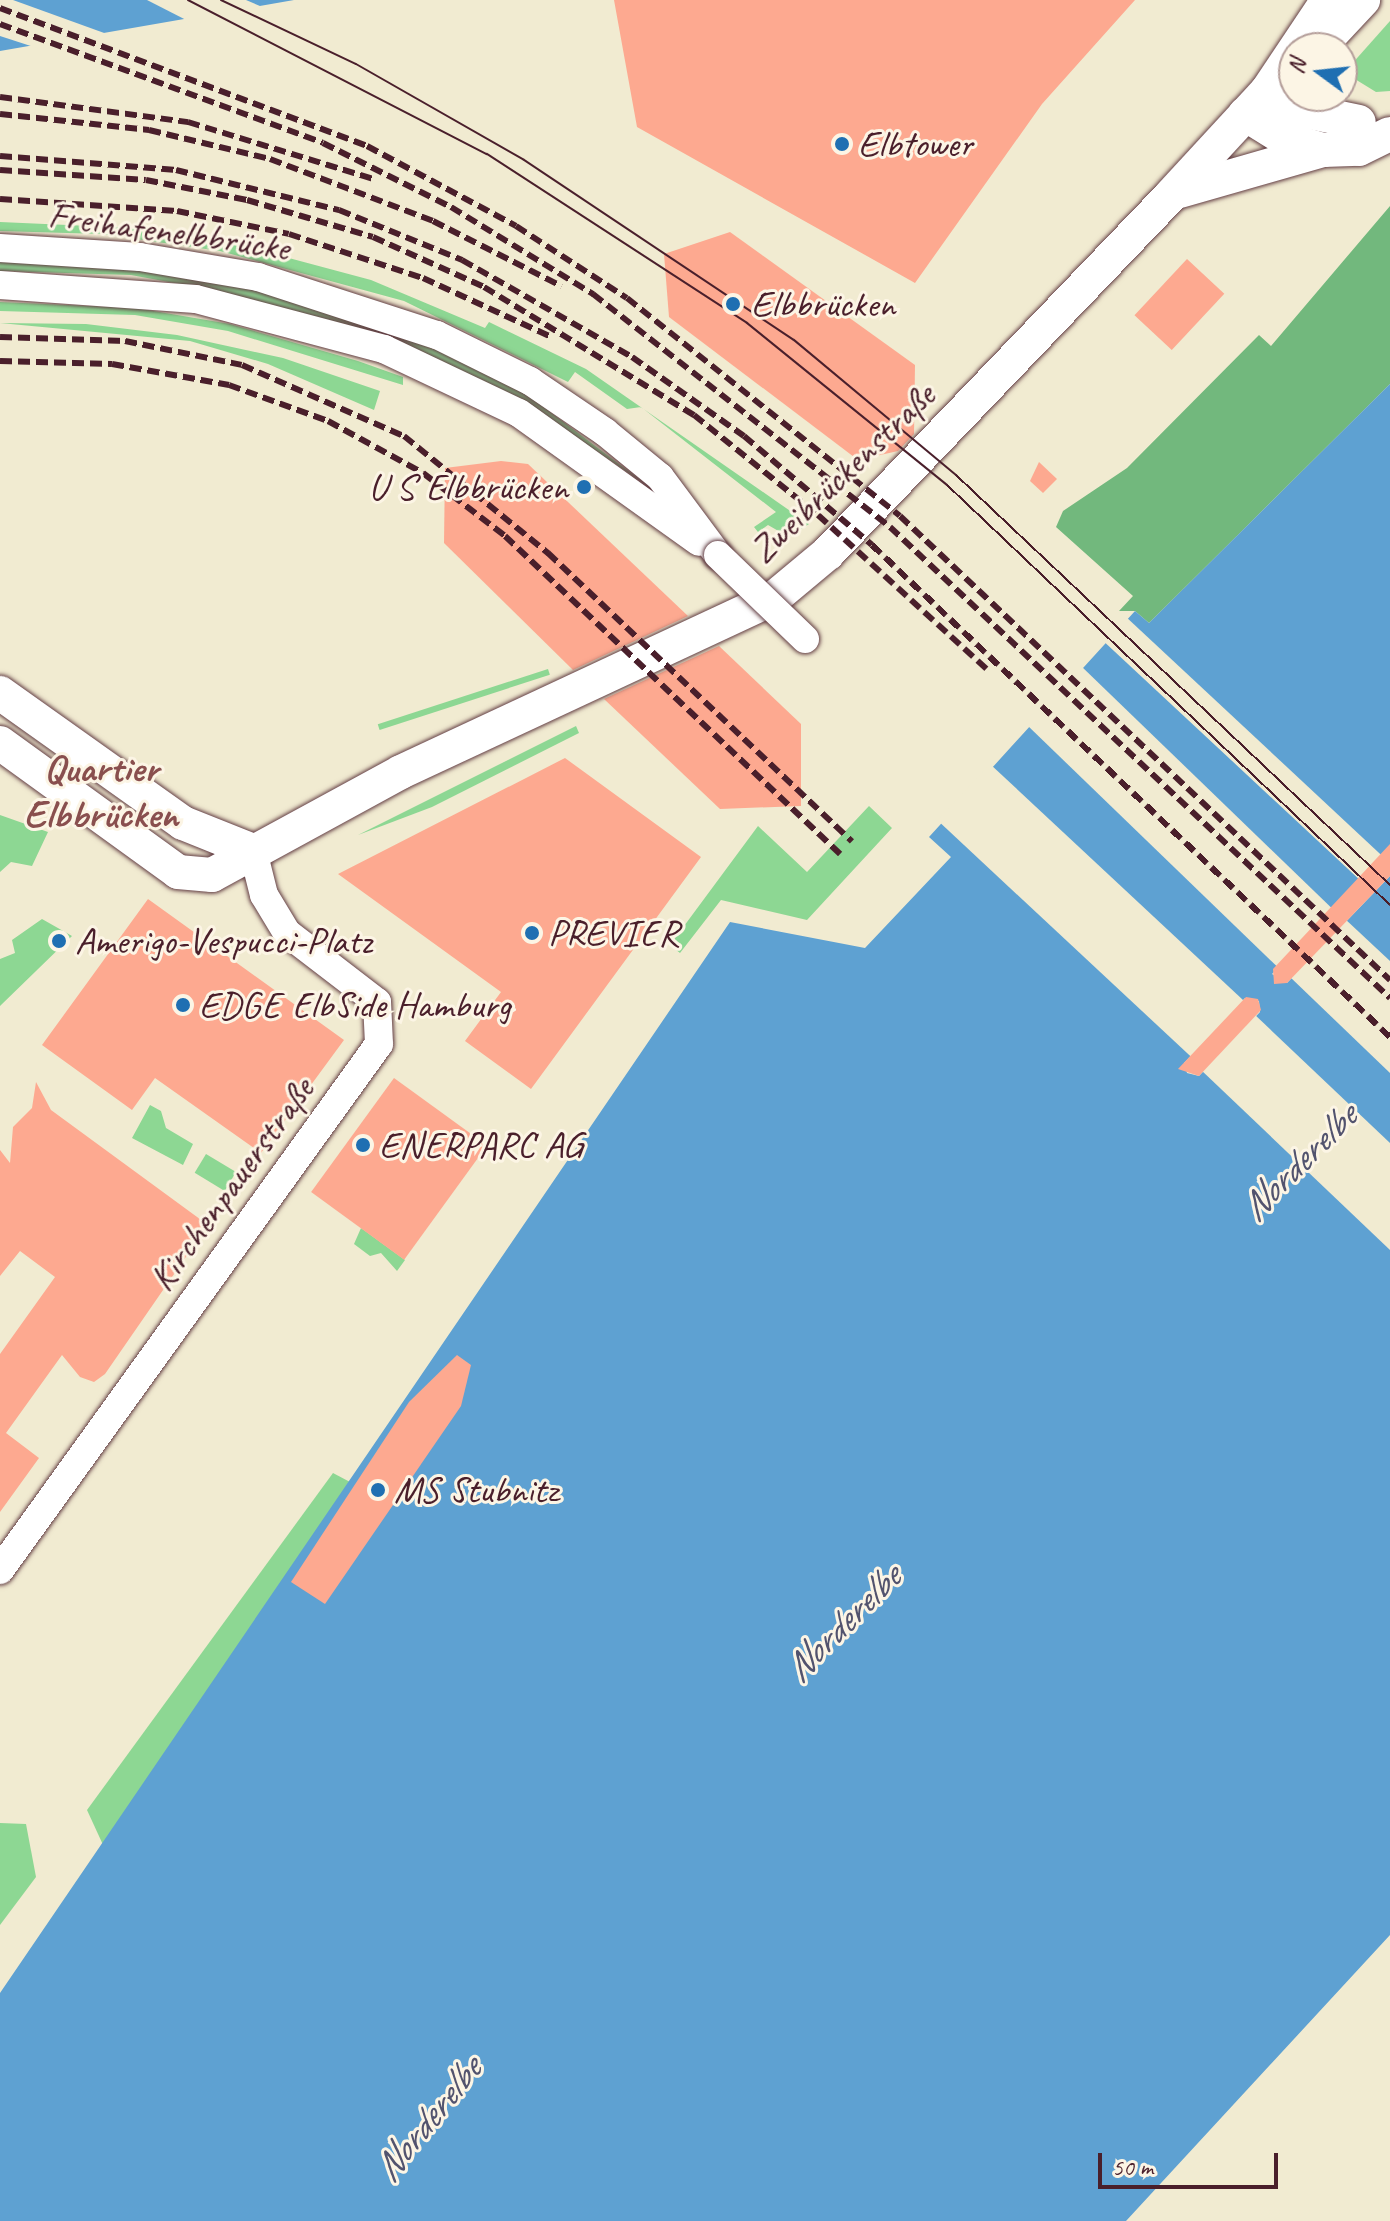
<!DOCTYPE html>
<meta charset="utf-8">
<style>
body{margin:0}
#map{position:relative;width:1390px;height:2221px;overflow:hidden;background:#f1ebd1;font-family:Caveat,sans-serif}
div>[style]{position:absolute}
.green>*{inset:0;background:#8dd793;transform-origin:0 0}
.forest>*{inset:0;background:#72b87d}
.water>*{inset:0;background:#5ea1d2}
.pier>*{inset:0;background:#f1ebd1;transform-origin:0 0}
.building>*{inset:0;background:#fda990;transform-origin:0 0}
.roads{filter:drop-shadow(0 0 2px #633e44) drop-shadow(0 0 2px #633e44)}
.minor>*{height:28px;margin:-14px;padding:0 14px;transform-origin:14px;border-radius:14px;background:#fff}
.major>*{height:34px;margin:-17px;padding:0 17px;transform-origin:17px;border-radius:17px;background:#fff}
.tram>*{height:2px;margin:-1px;padding:0 1px;transform-origin:1px;border-radius:1px;background:#4a1f2b}
.rail>*{height:6px;margin-top:-3px;transform-origin:0;background:repeating-linear-gradient(90deg,#4a1f2b 0 12px,transparent 0 18px)}
.bridges{filter:drop-shadow(0 0 2px #633e44) drop-shadow(0 0 2px #633e44)}
.minor-bridge>*{height:28px;margin:-14px;padding:0 14px;transform-origin:14px;border-radius:14px;background:#fff}
.dots>*{width:22px;height:22px;translate:-50% -50%;box-sizing:border-box;border:4px solid #fcf5e5;border-radius:50%}
span{translate:-50% -50%;white-space:nowrap;text-align:center;line-height:1.15;-webkit-text-stroke:6px #fcf5e5;paint-order:stroke}
.poi-label{font-size:38px;color:#4a1f2b}
.left{translate:0 -50%;text-align:left}
.right{translate:-100% -50%;text-align:right}
.street-label{font-size:38px;color:#4a1f2b}
.neighbourhood-label{font-size:40px;color:#894f4e;font-weight:700}
.water-label{font-size:40px;color:#52536e;font-style:italic}
.north{position:absolute;left:1278px;top:32px;width:80px;height:80px;box-sizing:border-box;background:#fcf5e5;border:2px solid #b59f9b;border-radius:50%;rotate:285deg;font-size:22px;font-weight:700;line-height:32px;text-align:center;color:#4a1f2b}
.north::after{content:'';display:block;margin:auto;width:28px;height:36px;background:#1f6fb2;clip-path:polygon(50% 0,100% 100%,50% 72%,0 100%)}
.scale{position:absolute;left:1098px;top:2153px;width:180px;height:36px;box-sizing:border-box;border:4px solid #4a1f2b;border-top:0;padding-left:10px;font-size:24px;line-height:28px;white-space:nowrap;color:#4a1f2b;-webkit-text-stroke:6px #fcf5e5;paint-order:stroke}
</style>
<div id="map">
<div class="green">
<div style="clip-path:polygon(1390px 21px,1390px 91px,1376px 92px,1350px 76px,1350px 66px)"></div>
<div style="clip-path:polygon(0 222px,135px 228px,244px 246px,371px 280px,485px 328px,489px 322px,586px 369px,809px 524px,789px 537px,768px 525px,758px 532px,754px 527px,776px 512px,641px 407px,627px 409px,575px 372px,568px 382px,404px 301px,220px 251px,101px 234px,0 231px)"></div>
<div style="clip-path:polygon(0 261px,132px 268px,253px 289px,424px 344px,520px 389px,648px 486px,516px 397px,365px 331px,185px 285px,131px 275px,0 271px)"></div>
<div style="clip-path:polygon(0 302px,136px 308px,230px 324px,358px 361px,403px 377px,403px 385px,228px 331px,135px 315px,0 311px)"></div>
<div style="clip-path:polygon(0 323px,86px 324px,177px 335px,283px 358px,380px 391px,374px 410px,268px 364px,190px 341px)"></div>
<div style="left:548px;top:669px;width:6px;height:179px;rotate:72deg"></div>
<div style="clip-path:polygon(576px 726px,579px 733px,432px 807px,358px 835px)"></div>
<div style="clip-path:polygon(869px 806px,892px 828px,807px 920px,721px 900px,680px 953px,670px 945px,758px 826px,807px 872px)"></div>
<div style="clip-path:polygon(0 815px,48px 832px,32px 866px,11px 862px,0 872px)"></div>
<div style="clip-path:polygon(42px 919px,72px 936px,0 1006px,0 959px,15px 953px,12px 940px)"></div>
<div style="clip-path:polygon(150px 1105px,161px 1111px,166px 1128px,193px 1144px,183px 1165px,132px 1138px)"></div>
<div style="left:206px;top:1154px;width:35px;height:22px;rotate:31deg"></div>
<div style="clip-path:polygon(361px 1228px,405px 1260px,397px 1271px,381px 1253px,370px 1256px,354px 1244px)"></div>
<div style="clip-path:polygon(333px 1473px,350px 1482px,104px 1847px,87px 1810px)"></div>
<div style="clip-path:polygon(0 1823px,26px 1824px,36px 1877px,0 1925px)"></div>
</div>
<div class="forest">
<div style="clip-path:polygon(1390px 206px,1390px 384px,1149px 623px,1135px 611px,1119px 611px,1133px 596px,1056px 527px,1063px 511px,1127px 468px,1259px 335px,1271px 346px)"></div>
</div>
<div class="water">
<div style="clip-path:polygon(0 0,294px 0,0 51px)"></div>
<div style="clip-path:polygon(evenodd,1390px 384px,1390px 850px,1272px 974px,1287px 983px,1390px 876px,1390px 1935px,1126px 2221px,0 2221px,0 1993px,730px 922px,865px 948px,951px 857px,929px 837px,1135px 611px,1149px 623px,1390px 384px,1245px 998px,1259px 1001px,1260px 1012px,1199px 1076px,1187px 1073px,1184px 1063px,1245px 998px)"></div>
</div>
<div class="pier">
<div style="clip-path:polygon(0 0,13px 0,118px 38px,40px 49px,0 36px)"></div>
<div style="clip-path:polygon(147px 0,246px 0,267px 9px,194px 24px)"></div>
<div style="left:1125px;top:616px;width:354px;height:33px;rotate:43deg"></div>
<div style="left:1080px;top:665px;width:353px;height:80px;rotate:44deg"></div>
<div style="left:990px;top:764px;width:350px;height:77px;rotate:43deg"></div>
<div style="clip-path:polygon(1344px 918px,1390px 961px,1390px 1073px,1289px 976px)"></div>
<div style="clip-path:polygon(1253px 1013px,1390px 1143px,1390px 1250px,1200px 1069px)"></div>
</div>
<div class="building">
<div style="clip-path:polygon(614px 0,1135px 0,1042px 104px,915px 283px,637px 127px)"></div>
<div style="clip-path:polygon(730px 232px,915px 365px,914px 434px,898px 451px,858px 460px,669px 317px,664px 254px)"></div>
<div style="left:1187px;top:259px;width:51px;height:77px;rotate:43deg"></div>
<div style="clip-path:polygon(501px 461px,528px 464px,688px 616px,573px 670px,444px 543px,445px 468px)"></div>
<div style="clip-path:polygon(1039px 462px,1057px 479px,1043px 493px,1030px 481px)"></div>
<div style="clip-path:polygon(719px 646px,801px 724px,801px 806px,720px 809px,604px 699px)"></div>
<div style="clip-path:polygon(565px 758px,701px 857px,531px 1089px,465px 1041px,501px 992px,338px 874px)"></div>
<div style="clip-path:polygon(1390px 844px,1390px 876px,1287px 983px,1274px 984px,1273px 969px)"></div>
<div style="clip-path:polygon(148px 899px,344px 1040px,261px 1153px,155px 1078px,132px 1110px,42px 1045px)"></div>
<div style="clip-path:polygon(1246px 997px,1258px 999px,1261px 1010px,1199px 1076px,1178px 1069px)"></div>
<div style="left:394px;top:1078px;width:115px;height:141px;rotate:36deg"></div>
<div style="clip-path:polygon(36px 1082px,51px 1110px,208px 1225px,105px 1374px,94px 1382px,80px 1377px,62px 1355px,6px 1433px,39px 1458px,0 1512px,0 1354px,55px 1277px,20px 1251px,0 1276px,0 1150px,10px 1163px,13px 1127px,32px 1108px)"></div>
<div style="clip-path:polygon(457px 1355px,471px 1365px,461px 1406px,325px 1604px,291px 1582px,409px 1402px)"></div>
</div>
<div class="roads">
<div class="minor">
<div style="left:0;top:248px;width:140px;rotate:3.7deg"></div>
<div style="left:140px;top:257px;width:120px;rotate:9.6deg"></div>
<div style="left:258px;top:277px;width:188px;rotate:18deg"></div>
<div style="left:437px;top:335px;width:104px;rotate:26.3deg"></div>
<div style="left:530px;top:381px;width:91px;rotate:34.2deg"></div>
<div style="left:605px;top:432px;width:71px;rotate:39.3deg"></div>
<div style="left:660px;top:477px;width:97px;rotate:53.4deg"></div>
<div style="left:0;top:285px;width:196px;rotate:4.1deg"></div>
<div style="left:196px;top:299px;width:195px;rotate:14.9deg"></div>
<div style="left:384px;top:349px;width:149px;rotate:25.4deg"></div>
<div style="left:519px;top:413px;width:221px;rotate:35.6deg"></div>
<div style="left:0;top:1570px;width:648px;rotate:-54.23deg"></div>
<div style="left:379px;top:1044px;width:42px;rotate:-92.7deg"></div>
<div style="left:377px;top:1002px;width:113px;rotate:-142.5deg"></div>
<div style="left:287px;top:933px;width:44px;rotate:-121.2deg"></div>
<div style="left:264px;top:895px;width:45px;rotate:-104deg"></div>
</div>
<div class="major">
<div style="left:1318px;top:48px;width:66px;rotate:-46.8deg"></div>
<div style="left:1267px;top:91px;width:34px;rotate:32deg"></div>
<div style="left:1296px;top:109px;width:64px;rotate:11.7deg"></div>
<div style="left:1245px;top:114px;width:47px;rotate:32deg"></div>
<div style="left:1285px;top:139px;width:40px;rotate:16deg"></div>
<div style="left:1180px;top:191px;width:149px;rotate:-16deg"></div>
<div style="left:1323px;top:150px;width:36px;rotate:-2deg"></div>
<div style="left:1359px;top:149px;width:34px;rotate:-26deg"></div>
<div style="left:0;top:693px;width:224px;rotate:35.4deg"></div>
<div style="left:183px;top:823px;width:75px;rotate:21.8deg"></div>
<div style="left:0;top:743px;width:220px;rotate:35.9deg"></div>
<div style="left:178px;top:872px;width:34px;rotate:5deg"></div>
<div style="left:212px;top:875px;width:215px;rotate:-28.6deg"></div>
<div style="left:401px;top:772px;width:412px;rotate:-25deg"></div>
<div style="left:774px;top:598px;width:70px;rotate:-39.8deg"></div>
<div style="left:828px;top:553px;width:497px;rotate:-46.2deg"></div>
<div style="left:1172px;top:194px;width:140px;rotate:-47.3deg"></div>
<div style="left:1267px;top:91px;width:110px;rotate:-56.2deg"></div>
</div>
</div>
<div class="tram">
<div style="left:188px;top:0;width:336px;rotate:27.3deg"></div>
<div style="left:487px;top:154px;width:310px;rotate:33deg"></div>
<div style="left:747px;top:323px;width:257px;rotate:39deg"></div>
<div style="left:947px;top:485px;width:610px;rotate:43.47deg"></div>
<div style="left:221px;top:0;width:149px;rotate:25.4deg"></div>
<div style="left:356px;top:64px;width:193px;rotate:29.7deg"></div>
<div style="left:524px;top:160px;width:324px;rotate:33.7deg"></div>
<div style="left:794px;top:340px;width:211px;rotate:39.8deg"></div>
<div style="left:956px;top:475px;width:597px;rotate:43.37deg"></div>
</div>
<div class="rail">
<div style="left:0;top:8px;width:392px;rotate:20.6deg"></div>
<div style="left:367px;top:146px;width:169px;rotate:28.2deg"></div>
<div style="left:516px;top:226px;width:132px;rotate:33deg"></div>
<div style="left:627px;top:298px;width:349px;rotate:38.6deg"></div>
<div style="left:900px;top:516px;width:675px;rotate:43.44deg"></div>
<div style="left:0;top:24px;width:344px;rotate:20.2deg"></div>
<div style="left:323px;top:143px;width:143px;rotate:26.6deg"></div>
<div style="left:451px;top:207px;width:167px;rotate:31.5deg"></div>
<div style="left:593px;top:294px;width:377px;rotate:38.1deg"></div>
<div style="left:890px;top:527px;width:687px;rotate:43.29deg"></div>
<div style="left:0;top:97px;width:190px;rotate:7.6deg"></div>
<div style="left:188px;top:122px;width:197px;rotate:17.1deg"></div>
<div style="left:0;top:114px;width:150px;rotate:6.1deg"></div>
<div style="left:149px;top:130px;width:124px;rotate:13.5deg"></div>
<div style="left:270px;top:159px;width:174px;rotate:20.8deg"></div>
<div style="left:433px;top:221px;width:144px;rotate:26.9deg"></div>
<div style="left:0;top:156px;width:177px;rotate:4.5deg"></div>
<div style="left:176px;top:170px;width:168px;rotate:13.8deg"></div>
<div style="left:339px;top:210px;width:133px;rotate:22.1deg"></div>
<div style="left:462px;top:260px;width:196px;rotate:29.7deg"></div>
<div style="left:632px;top:357px;width:137px;rotate:35.2deg"></div>
<div style="left:744px;top:436px;width:168px;rotate:40.4deg"></div>
<div style="left:872px;top:545px;width:714px;rotate:43.53deg"></div>
<div style="left:0;top:170px;width:146px;rotate:3.9deg"></div>
<div style="left:146px;top:180px;width:103px;rotate:11.2deg"></div>
<div style="left:247px;top:200px;width:131px;rotate:16.4deg"></div>
<div style="left:373px;top:237px;width:122px;rotate:24.2deg"></div>
<div style="left:484px;top:287px;width:246px;rotate:31.4deg"></div>
<div style="left:694px;top:415px;width:159px;rotate:38.9deg"></div>
<div style="left:818px;top:515px;width:233px;rotate:42.4deg"></div>
<div style="left:0;top:199px;width:177px;rotate:3.9deg"></div>
<div style="left:177px;top:211px;width:114px;rotate:11.6deg"></div>
<div style="left:289px;top:234px;width:141px;rotate:18.2deg"></div>
<div style="left:423px;top:278px;width:139px;rotate:24.7deg"></div>
<div style="left:0;top:337px;width:125px;rotate:1.8deg"></div>
<div style="left:125px;top:341px;width:119px;rotate:11.6deg"></div>
<div style="left:242px;top:365px;width:177px;rotate:23.7deg"></div>
<div style="left:404px;top:436px;width:186px;rotate:39.1deg"></div>
<div style="left:548px;top:553px;width:419px;rotate:43.5deg"></div>
<div style="left:0;top:361px;width:112px;rotate:1.5deg"></div>
<div style="left:112px;top:364px;width:119px;rotate:10.2deg"></div>
<div style="left:229px;top:385px;width:105px;rotate:20deg"></div>
<div style="left:328px;top:421px;width:108px;rotate:28.7deg"></div>
<div style="left:423px;top:473px;width:103px;rotate:37.5deg"></div>
<div style="left:505px;top:536px;width:462px;rotate:43.5deg"></div>
</div>
<div class="bridges">
<div class="minor-bridge">
<div style="left:718px;top:555px;width:121px;rotate:44deg"></div>
</div>
</div>
<div class="dots">
<div style="left:842px;top:144px;background:#1f6fb2"></div>
<div style="left:733px;top:304px;background:#1f6fb2"></div>
<div style="left:584px;top:487px;background:#1f6fb2"></div>
<div style="left:532px;top:933px;background:#1f6fb2"></div>
<div style="left:59px;top:941px;background:#1f6fb2"></div>
<div style="left:183px;top:1005px;background:#1f6fb2"></div>
<div style="left:363px;top:1145px;background:#1f6fb2"></div>
<div style="left:378px;top:1490px;background:#1f6fb2"></div>
</div>
<div class="poi-label">
<span class="left" style="left:858px;top:144px">Elbtower</span>
<span class="left" style="left:751px;top:304px">Elbbrücken</span>
<span class="right" style="left:568px;top:487px">U S Elbbrücken</span>
<span class="left" style="left:548px;top:933px">PREVIER</span>
<span class="left" style="left:75px;top:941px">Amerigo-Vespucci-Platz</span>
<span class="left" style="left:199px;top:1005px">EDGE ElbSide Hamburg</span>
<span class="left" style="left:379px;top:1145px">ENERPARC AG</span>
<span class="left" style="left:394px;top:1490px">MS Stubnitz</span>
</div>
<div class="street-label">
<span style="left:169px;top:231px;rotate:8deg">Freihafenelbbrücke</span>
<span style="left:842px;top:473px;rotate:-44deg">Zweibrückenstraße</span>
<span style="left:231px;top:1184px;rotate:-54deg">Kirchenpauerstraße</span>
</div>
<div class="neighbourhood-label">
<span style="left:101px;top:791px">Quartier<br>Elbbrücken</span>
</div>
<div class="water-label">
<span style="left:1298px;top:1162px;rotate:-45deg">Norderelbe</span>
<span style="left:842px;top:1623px;rotate:-45deg">Norderelbe</span>
<span style="left:427px;top:2119px;rotate:-51deg">Norderelbe</span>
</div>
<div class="north">N</div>
<div class="scale">50 m</div>
</div>
